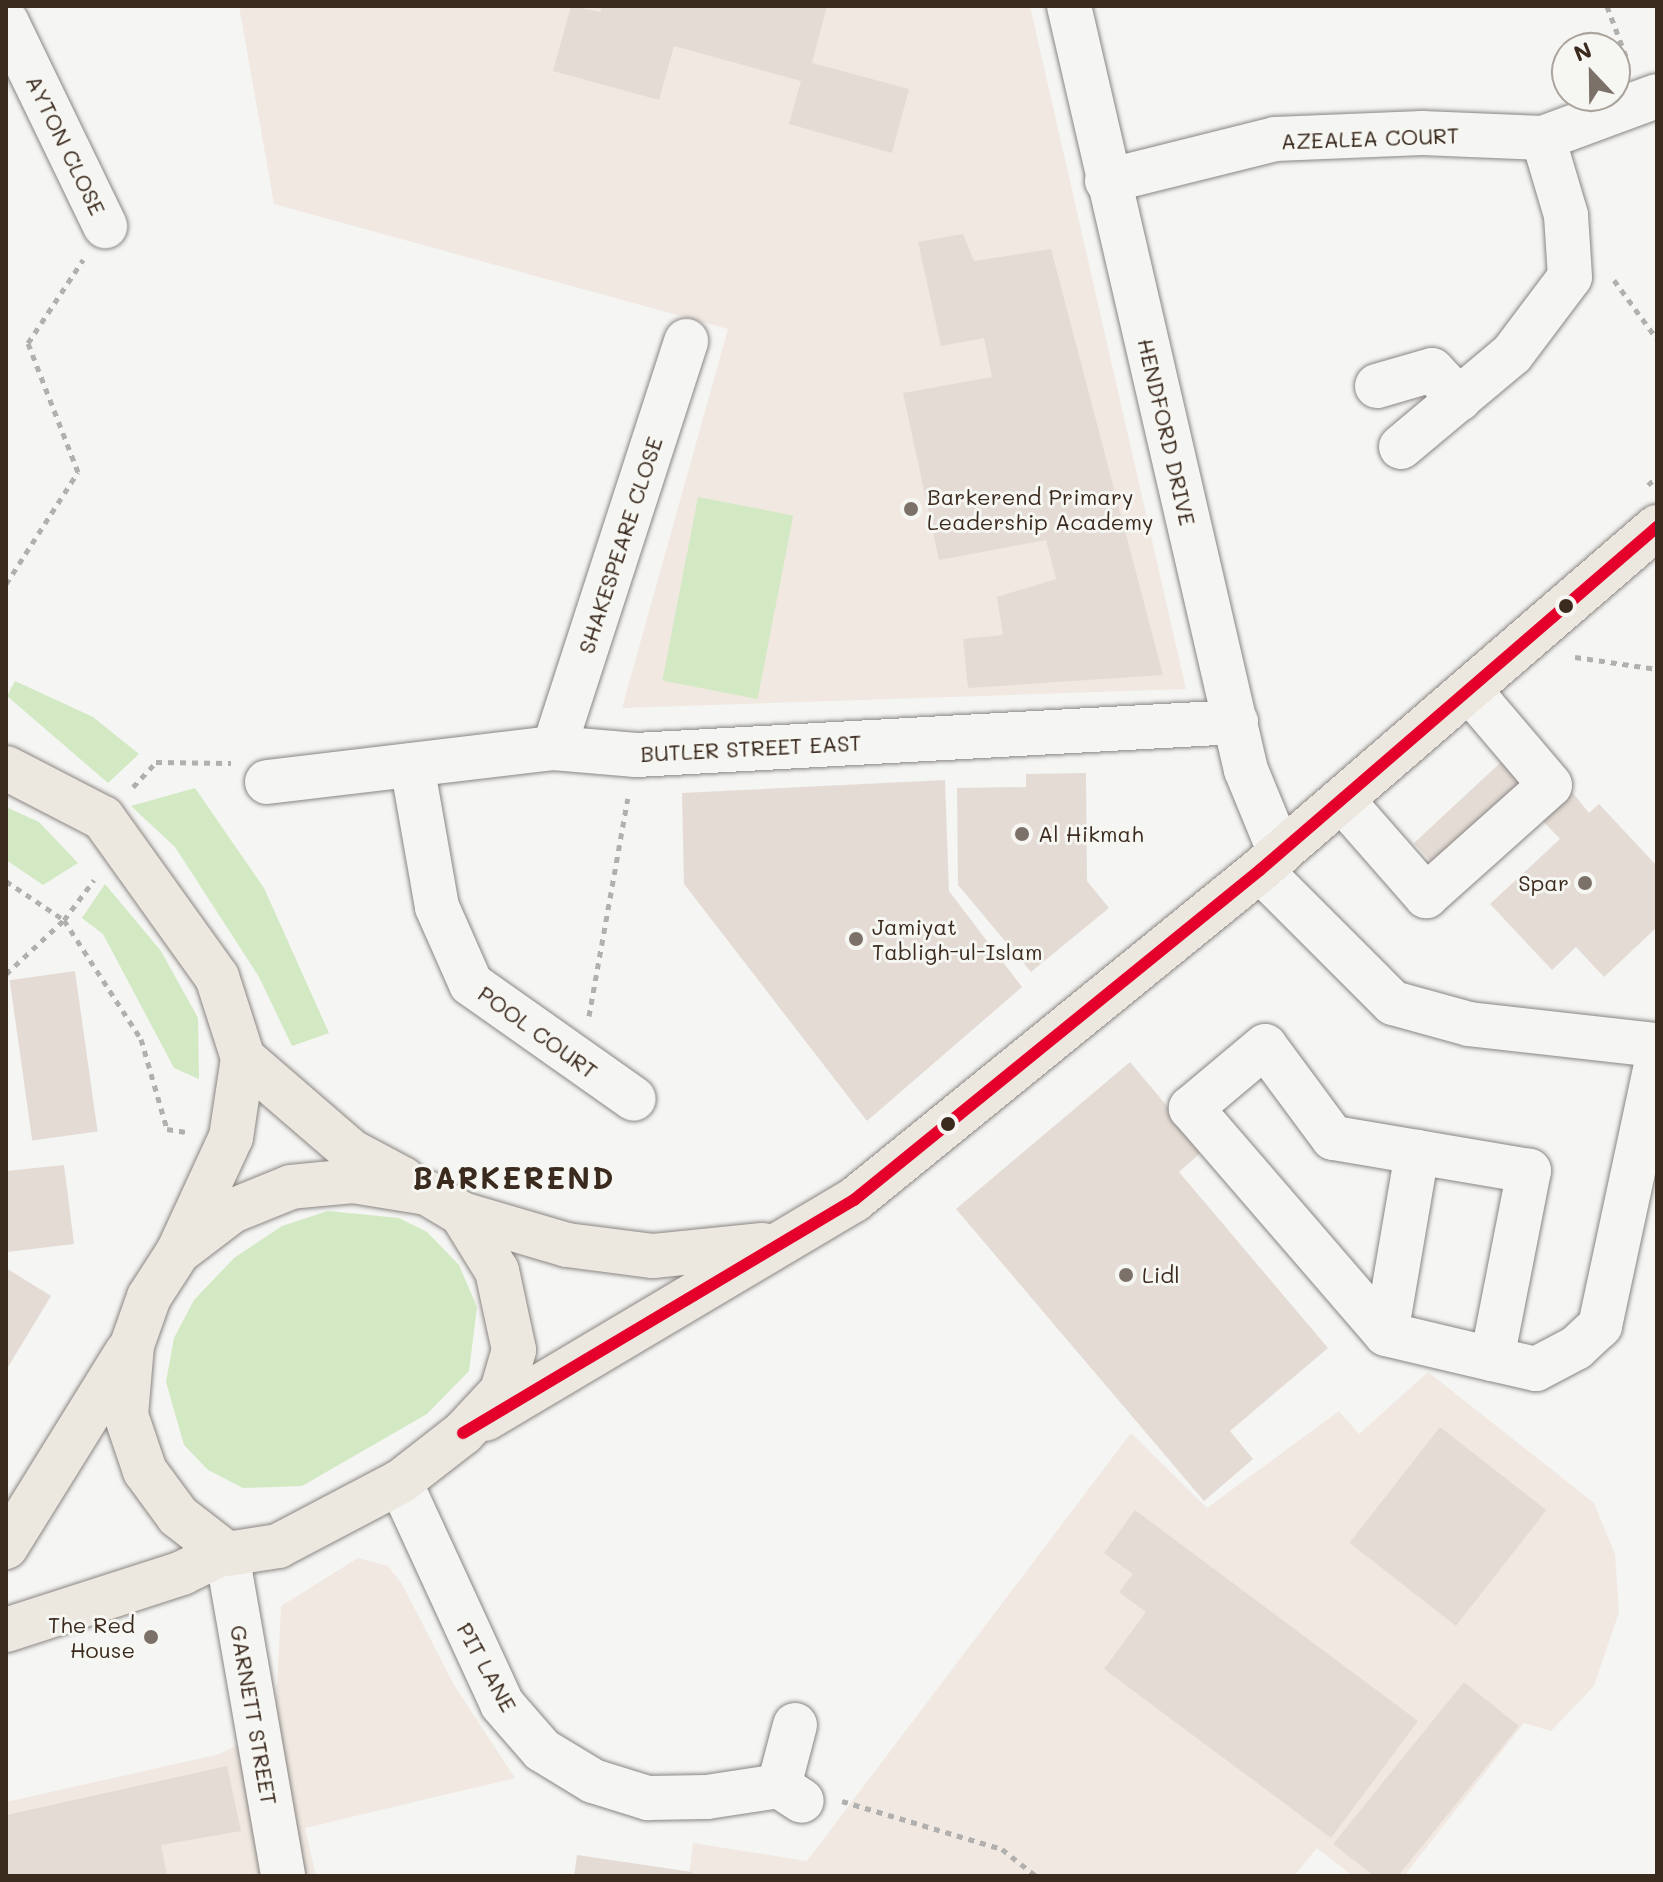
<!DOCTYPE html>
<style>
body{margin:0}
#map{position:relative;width:1663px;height:1882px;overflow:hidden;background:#f5f5f3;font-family:Mali,sans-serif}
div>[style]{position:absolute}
.built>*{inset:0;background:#f0e8e1}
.green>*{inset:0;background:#d3e9c3;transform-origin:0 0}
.building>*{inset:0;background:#e4dbd5;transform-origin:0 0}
.path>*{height:5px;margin-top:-2.5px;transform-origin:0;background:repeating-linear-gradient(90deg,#b2b0ae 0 6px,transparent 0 12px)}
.roads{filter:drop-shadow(0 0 2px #8a8683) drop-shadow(0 0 2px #8a8683)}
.minor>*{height:44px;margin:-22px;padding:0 22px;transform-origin:22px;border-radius:22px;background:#f5f5f3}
.major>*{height:44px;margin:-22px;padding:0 22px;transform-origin:22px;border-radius:22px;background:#ece8df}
.bus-1>*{height:12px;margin:-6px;padding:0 6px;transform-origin:6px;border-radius:6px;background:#e4002b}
.dots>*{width:22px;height:22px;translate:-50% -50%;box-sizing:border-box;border:4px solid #f6f6f2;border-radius:50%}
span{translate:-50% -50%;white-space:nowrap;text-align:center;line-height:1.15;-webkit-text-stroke:6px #f6f6f2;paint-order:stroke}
.street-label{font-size:22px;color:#3b2a1e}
.poi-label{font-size:22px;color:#3b2a1e}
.left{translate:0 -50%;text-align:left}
.right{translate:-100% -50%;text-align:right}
.district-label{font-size:30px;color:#3b2a1e;font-weight:700;letter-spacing:2px}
.frame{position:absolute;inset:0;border:8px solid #3b2a1e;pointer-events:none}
.north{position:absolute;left:1551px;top:32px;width:80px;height:80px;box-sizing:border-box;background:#f6f6f2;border:2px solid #aba49d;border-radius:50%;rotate:338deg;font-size:22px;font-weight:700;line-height:32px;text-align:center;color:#3b2a1e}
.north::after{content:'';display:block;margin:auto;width:28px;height:36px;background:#7c7169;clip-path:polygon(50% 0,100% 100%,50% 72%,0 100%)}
</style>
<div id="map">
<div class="built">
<div style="clip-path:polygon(239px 6px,1030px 6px,1186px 689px,622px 708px,728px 329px,274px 204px)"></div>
<div style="clip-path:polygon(1428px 1372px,1594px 1503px,1615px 1554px,1619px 1612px,1594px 1686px,1551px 1731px,1524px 1723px,1404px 1876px,1353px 1876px,1317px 1848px,1294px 1876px,689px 1876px,693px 1843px,807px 1861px,1131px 1433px,1207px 1508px,1339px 1411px,1359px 1434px)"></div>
<div style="clip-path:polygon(358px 1558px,388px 1566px,402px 1584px,454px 1685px,515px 1778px,305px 1828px,316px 1876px,6px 1876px,6px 1802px,220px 1754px,275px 1725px,281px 1606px)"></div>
</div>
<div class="green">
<div style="left:698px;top:497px;width:97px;height:187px;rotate:11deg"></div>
<div style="clip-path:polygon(15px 681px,93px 717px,139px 754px,108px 783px,7px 696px)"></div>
<div style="clip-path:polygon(195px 788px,264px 888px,329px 1033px,292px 1046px,259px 977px,175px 847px,131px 806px)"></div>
<div style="clip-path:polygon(6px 807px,39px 822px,78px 863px,43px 885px,6px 860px)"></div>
<div style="clip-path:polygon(105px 884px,161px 951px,198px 1018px,199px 1079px,174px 1068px,103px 934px,82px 918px)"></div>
<div style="clip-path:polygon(328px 1211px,399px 1218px,427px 1232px,459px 1265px,477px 1307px,469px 1371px,427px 1414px,302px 1486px,243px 1488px,208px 1470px,184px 1445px,166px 1382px,174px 1338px,194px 1300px,234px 1258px,282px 1226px)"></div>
</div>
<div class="building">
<div style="clip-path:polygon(571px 6px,600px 12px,602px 6px,827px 6px,812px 63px,909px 89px,892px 153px,789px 124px,801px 81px,674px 46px,659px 100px,553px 71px)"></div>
<div style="clip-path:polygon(963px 234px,974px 261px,1051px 249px,1163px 675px,968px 688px,963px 639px,1003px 635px,997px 597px,1056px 579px,1046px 540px,939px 560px,903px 393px,992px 377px,984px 338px,941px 346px,918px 242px)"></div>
<div style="clip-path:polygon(1528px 737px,1589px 813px,1599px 804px,1657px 866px,1657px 927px,1604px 977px,1576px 947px,1552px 970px,1490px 904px,1560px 839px,1539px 817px,1459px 891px,1414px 843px)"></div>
<div style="clip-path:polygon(1086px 773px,1087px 881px,1109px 908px,1031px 972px,958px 885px,957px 788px,1026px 787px,1026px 774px)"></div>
<div style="clip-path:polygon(945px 780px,949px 891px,1022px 987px,867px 1121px,684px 884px,682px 793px)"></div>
<div style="left:75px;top:971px;width:162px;height:66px;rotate:82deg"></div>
<div style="clip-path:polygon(1130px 1062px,1204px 1150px,1179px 1172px,1328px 1348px,1230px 1431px,1253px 1459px,1204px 1501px,956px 1209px)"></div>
<div style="clip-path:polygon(64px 1165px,74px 1244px,7px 1252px,6px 1171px)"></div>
<div style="clip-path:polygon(6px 1268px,51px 1296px,8px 1367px,6px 1366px)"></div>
<div style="left:1440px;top:1427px;width:135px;height:147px;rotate:38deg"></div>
<div style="clip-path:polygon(1135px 1510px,1418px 1721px,1331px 1838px,1104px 1669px,1146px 1612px,1119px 1592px,1133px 1574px,1104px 1553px)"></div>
<div style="clip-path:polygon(1464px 1682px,1519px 1726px,1398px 1876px,1374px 1876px,1333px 1844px)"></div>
<div style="clip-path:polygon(227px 1766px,241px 1831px,161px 1845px,167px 1876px,6px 1876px,6px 1815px)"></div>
<div style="clip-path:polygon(577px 1855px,692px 1872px,692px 1876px,574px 1876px)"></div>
</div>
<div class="path">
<div style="left:1607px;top:6px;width:60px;rotate:69.4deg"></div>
<div style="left:1614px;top:280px;width:73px;rotate:53.9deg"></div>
<div style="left:1648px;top:485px;width:12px;rotate:-42deg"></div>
<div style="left:6px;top:584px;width:133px;rotate:-57.3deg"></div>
<div style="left:78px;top:472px;width:138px;rotate:-111.2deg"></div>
<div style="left:28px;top:343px;width:100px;rotate:-56.5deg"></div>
<div style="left:1575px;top:657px;width:83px;rotate:8.3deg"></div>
<div style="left:133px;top:787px;width:34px;rotate:-47deg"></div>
<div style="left:156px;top:762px;width:75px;rotate:0.8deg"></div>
<div style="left:6px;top:881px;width:70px;rotate:33.9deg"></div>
<div style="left:64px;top:920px;width:142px;rotate:57.1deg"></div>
<div style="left:141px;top:1039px;width:94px;rotate:73.9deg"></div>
<div style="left:167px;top:1129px;width:19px;rotate:9deg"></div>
<div style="left:6px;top:974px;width:79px;rotate:-43deg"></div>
<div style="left:64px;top:920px;width:50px;rotate:-53.1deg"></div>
<div style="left:589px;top:1016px;width:221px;rotate:-79.9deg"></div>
<div style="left:842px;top:1801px;width:167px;rotate:16.7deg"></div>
<div style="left:1002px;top:1849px;width:43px;rotate:38.5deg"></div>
</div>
<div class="roads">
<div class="minor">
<div style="left:1069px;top:6px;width:784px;rotate:76.96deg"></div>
<div style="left:1246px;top:770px;width:90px;rotate:67.7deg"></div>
<div style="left:6px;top:21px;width:228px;rotate:64.2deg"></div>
<div style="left:1107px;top:181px;width:173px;rotate:-14deg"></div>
<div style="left:1275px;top:139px;width:147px;rotate:-2.3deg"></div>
<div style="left:1422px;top:133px;width:121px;rotate:2.4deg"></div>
<div style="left:1543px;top:138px;width:121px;rotate:-20.2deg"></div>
<div style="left:1377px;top:386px;width:57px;rotate:-16.2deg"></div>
<div style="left:1432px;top:370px;width:40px;rotate:47deg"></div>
<div style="left:1401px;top:447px;width:145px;rotate:-40deg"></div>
<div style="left:1512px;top:354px;width:96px;rotate:-53deg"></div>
<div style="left:1570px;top:277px;width:62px;rotate:-93.7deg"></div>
<div style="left:1566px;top:215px;width:80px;rotate:-106.6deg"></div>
<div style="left:554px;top:748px;width:428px;rotate:-72deg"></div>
<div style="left:412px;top:765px;width:144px;rotate:80deg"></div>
<div style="left:437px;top:907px;width:84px;rotate:66.2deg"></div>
<div style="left:471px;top:984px;width:199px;rotate:35.2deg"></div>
<div style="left:267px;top:782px;width:289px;rotate:-6.8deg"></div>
<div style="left:554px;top:748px;width:82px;rotate:4.9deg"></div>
<div style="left:636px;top:755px;width:601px;rotate:-3.15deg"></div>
<div style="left:1342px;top:800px;width:128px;rotate:48.8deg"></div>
<div style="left:1426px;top:896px;width:166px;rotate:-41.8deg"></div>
<div style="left:1550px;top:785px;width:123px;rotate:-130.4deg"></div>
<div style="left:1260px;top:870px;width:188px;rotate:45deg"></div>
<div style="left:1393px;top:1003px;width:79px;rotate:15.4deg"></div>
<div style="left:1469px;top:1024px;width:189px;rotate:6.4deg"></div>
<div style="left:1386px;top:1334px;width:185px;rotate:-80.3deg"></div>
<div style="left:1492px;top:1359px;width:192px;rotate:-78.9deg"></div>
<div style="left:1529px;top:1171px;width:199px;rotate:-170.4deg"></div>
<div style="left:1333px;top:1138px;width:114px;rotate:-126.5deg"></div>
<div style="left:1265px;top:1046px;width:97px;rotate:140deg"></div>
<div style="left:1191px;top:1108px;width:298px;rotate:49.2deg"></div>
<div style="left:1386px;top:1334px;width:109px;rotate:13.3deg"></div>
<div style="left:1492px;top:1359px;width:45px;rotate:12.8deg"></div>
<div style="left:1536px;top:1369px;width:45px;rotate:-27.7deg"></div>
<div style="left:1576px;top:1348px;width:33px;rotate:-43deg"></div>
<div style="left:1600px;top:1326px;width:272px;rotate:-77.9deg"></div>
<div style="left:400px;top:1482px;width:244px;rotate:65.3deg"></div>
<div style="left:502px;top:1704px;width:61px;rotate:49deg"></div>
<div style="left:542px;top:1750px;width:60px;rotate:31.3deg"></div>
<div style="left:593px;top:1781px;width:58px;rotate:17.2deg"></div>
<div style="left:648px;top:1798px;width:59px;rotate:-1deg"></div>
<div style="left:707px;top:1797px;width:73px;rotate:-8.7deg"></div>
<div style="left:227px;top:1554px;width:327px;rotate:80.1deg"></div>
<div style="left:795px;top:1725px;width:63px;rotate:104.7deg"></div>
<div style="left:779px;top:1786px;width:27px;rotate:33deg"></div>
</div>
<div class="major">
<div style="left:6px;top:768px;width:109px;rotate:27.3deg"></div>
<div style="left:103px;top:818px;width:196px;rotate:54.4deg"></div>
<div style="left:217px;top:977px;width:85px;rotate:72.2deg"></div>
<div style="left:243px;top:1058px;width:80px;rotate:98.6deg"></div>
<div style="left:231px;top:1137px;width:127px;rotate:114.7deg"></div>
<div style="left:178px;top:1252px;width:54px;rotate:122.8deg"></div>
<div style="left:149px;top:1297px;width:51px;rotate:109.5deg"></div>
<div style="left:132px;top:1345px;width:70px;rotate:94.9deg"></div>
<div style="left:126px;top:1415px;width:59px;rotate:71.3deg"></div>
<div style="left:145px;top:1471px;width:56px;rotate:53.7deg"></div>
<div style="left:178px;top:1516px;width:62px;rotate:37.8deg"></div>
<div style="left:227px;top:1554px;width:52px;rotate:-8.9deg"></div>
<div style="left:278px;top:1546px;width:138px;rotate:-27.7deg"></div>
<div style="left:400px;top:1482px;width:80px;rotate:-37.9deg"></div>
<div style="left:463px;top:1433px;width:57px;rotate:-47.1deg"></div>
<div style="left:502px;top:1391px;width:43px;rotate:-73.7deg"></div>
<div style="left:514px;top:1350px;width:81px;rotate:-102.1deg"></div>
<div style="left:497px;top:1271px;width:67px;rotate:-121.6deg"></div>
<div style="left:462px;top:1214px;width:41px;rotate:-149deg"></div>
<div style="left:427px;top:1193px;width:75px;rotate:-170.8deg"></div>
<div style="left:353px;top:1181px;width:62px;rotate:174.5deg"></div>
<div style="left:291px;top:1187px;width:64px;rotate:157.9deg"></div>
<div style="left:232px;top:1211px;width:68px;rotate:142.8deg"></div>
<div style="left:243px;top:1058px;width:144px;rotate:40.8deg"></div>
<div style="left:352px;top:1152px;width:58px;rotate:27.9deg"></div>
<div style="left:462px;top:1214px;width:109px;rotate:16.4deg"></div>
<div style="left:567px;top:1245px;width:87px;rotate:7.3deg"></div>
<div style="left:653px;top:1256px;width:110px;rotate:-5.8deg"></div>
<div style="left:485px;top:1419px;width:429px;rotate:-30.7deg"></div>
<div style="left:854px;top:1200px;width:523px;rotate:-39.1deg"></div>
<div style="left:1260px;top:870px;width:525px;rotate:-40.83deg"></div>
<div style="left:6px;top:1547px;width:229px;rotate:-58.2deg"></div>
<div style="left:6px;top:1630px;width:185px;rotate:-17.9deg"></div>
<div style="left:182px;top:1573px;width:46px;rotate:-26deg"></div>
</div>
</div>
<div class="bus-1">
<div style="left:463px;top:1433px;width:455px;rotate:-30.8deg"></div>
<div style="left:854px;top:1200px;width:523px;rotate:-39.1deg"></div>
<div style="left:1260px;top:870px;width:525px;rotate:-40.83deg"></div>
</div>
<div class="dots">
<div style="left:911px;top:509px;background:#7c7169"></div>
<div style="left:1566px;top:606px;background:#3b2a1e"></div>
<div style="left:1022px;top:834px;background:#7c7169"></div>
<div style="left:1585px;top:883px;background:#7c7169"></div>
<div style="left:856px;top:939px;background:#7c7169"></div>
<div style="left:948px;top:1124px;background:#3b2a1e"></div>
<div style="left:1126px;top:1275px;background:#7c7169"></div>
<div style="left:151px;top:1637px;background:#7c7169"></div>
</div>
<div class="street-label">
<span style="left:1370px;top:138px;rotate:-2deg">AZEALEA COURT</span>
<span style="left:66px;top:145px;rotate:64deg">AYTON CLOSE</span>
<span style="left:1167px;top:432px;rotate:77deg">HENDFORD DRIVE</span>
<span style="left:620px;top:545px;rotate:-72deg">SHAKESPEARE CLOSE</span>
<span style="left:751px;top:748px;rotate:-3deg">BUTLER STREET EAST</span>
<span style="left:538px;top:1032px;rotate:36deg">POOL COURT</span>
<span style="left:487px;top:1667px;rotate:61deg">PIT LANE</span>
<span style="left:254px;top:1715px;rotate:80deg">GARNETT STREET</span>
</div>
<div class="poi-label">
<span class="left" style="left:927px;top:509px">Barkerend Primary<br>Leadership Academy</span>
<span class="left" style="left:1038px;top:834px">Al Hikmah</span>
<span class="right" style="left:1569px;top:883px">Spar</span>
<span class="left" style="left:872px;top:939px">Jamiyat<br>Tabligh-ul-Islam</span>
<span class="left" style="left:1142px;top:1275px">Lidl</span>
<span class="right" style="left:135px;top:1637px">The Red<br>House</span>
</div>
<div class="district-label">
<span style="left:514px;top:1177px">BARKEREND</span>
</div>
<div class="frame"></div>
<div class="north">N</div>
</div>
